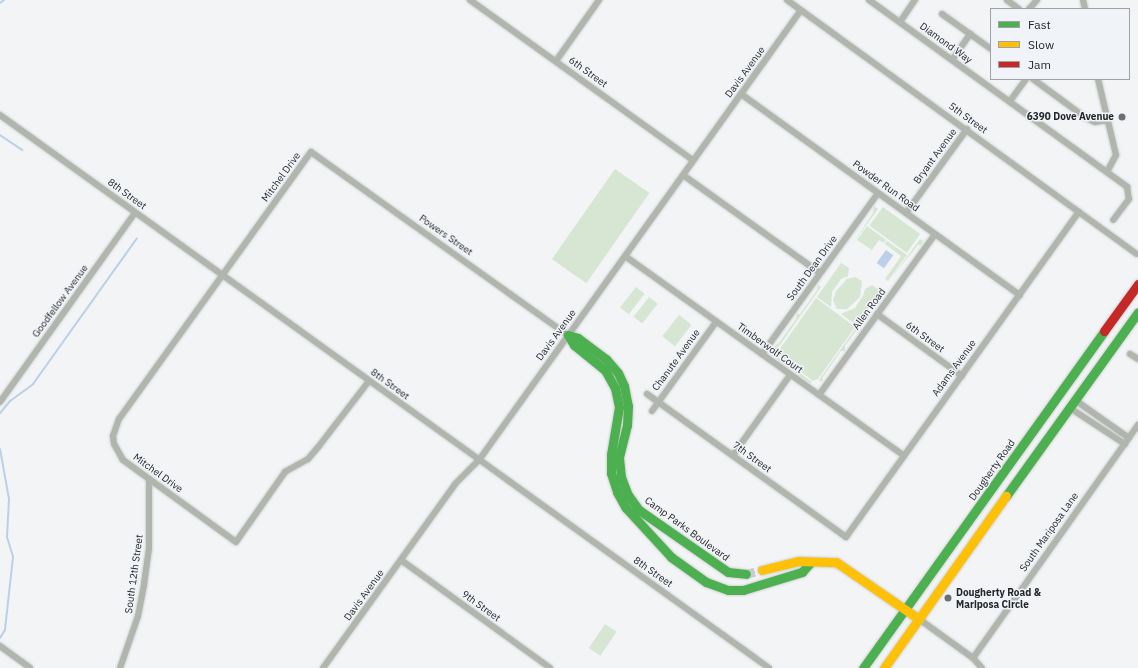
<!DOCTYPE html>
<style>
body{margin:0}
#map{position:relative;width:1138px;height:668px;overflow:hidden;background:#f2f4f6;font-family:"IBM Plex Sans",sans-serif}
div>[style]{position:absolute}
.green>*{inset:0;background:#d7e6d2;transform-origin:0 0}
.water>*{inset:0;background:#bbd0e8;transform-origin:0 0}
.stream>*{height:2px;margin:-1px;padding:0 1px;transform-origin:1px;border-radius:1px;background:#bbd0e8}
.secondary-tunnel>*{height:9px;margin-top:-4.5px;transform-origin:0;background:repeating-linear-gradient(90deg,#c9cbcd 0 9px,transparent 0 13.5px)}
.roads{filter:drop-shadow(0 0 1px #cecfd0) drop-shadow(0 0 1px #cecfd0)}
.street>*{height:6px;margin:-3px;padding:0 3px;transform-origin:3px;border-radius:3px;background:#b0b5ad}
.fast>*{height:9px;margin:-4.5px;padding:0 4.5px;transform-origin:4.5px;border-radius:4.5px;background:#4caf50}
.slow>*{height:9px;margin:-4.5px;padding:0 4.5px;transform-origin:4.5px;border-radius:4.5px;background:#ffc107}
.jam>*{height:9px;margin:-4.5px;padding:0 4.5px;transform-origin:4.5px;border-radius:4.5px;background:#c62828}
.dots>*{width:11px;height:11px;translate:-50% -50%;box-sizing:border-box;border:2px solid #f0f3f8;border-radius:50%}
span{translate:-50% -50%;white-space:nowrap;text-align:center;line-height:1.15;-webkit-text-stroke:3px #f0f3f8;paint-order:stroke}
.street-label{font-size:10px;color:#252628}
.poi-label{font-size:10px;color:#252628;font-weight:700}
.right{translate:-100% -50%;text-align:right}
.left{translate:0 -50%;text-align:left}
.legend{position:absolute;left:990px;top:8px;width:140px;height:72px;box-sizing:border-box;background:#f0f3f8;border:1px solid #9fa1a5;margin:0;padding:5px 7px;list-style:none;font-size:12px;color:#252628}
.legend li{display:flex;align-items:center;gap:8px;height:20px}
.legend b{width:20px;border:1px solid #9fa1a5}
</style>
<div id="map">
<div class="green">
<div style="left:615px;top:169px;width:42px;height:110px;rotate:35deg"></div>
<div style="clip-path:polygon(874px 206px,878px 209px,851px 246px,873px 213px)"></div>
<div style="left:883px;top:207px;width:46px;height:23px;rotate:36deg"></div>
<div style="clip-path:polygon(867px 226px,886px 240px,884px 243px,879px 240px,872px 250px,857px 240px)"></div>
<div style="clip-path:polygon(920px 239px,923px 241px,921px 245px,918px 245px,893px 276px)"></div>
<div style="clip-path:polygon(887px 241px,907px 255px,888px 281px,885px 279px,901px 256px,885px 244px)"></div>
<div style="clip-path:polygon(841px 263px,849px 268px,848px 276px,841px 279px,832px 292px,831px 307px,817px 297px)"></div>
<div style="clip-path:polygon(855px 277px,862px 281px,860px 297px,847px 309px,837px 309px,833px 300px,836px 291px,847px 279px)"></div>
<div style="clip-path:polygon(818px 285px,821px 287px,777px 349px,773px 347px,779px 343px,796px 319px,797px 314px,800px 314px,817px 290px)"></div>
<div style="clip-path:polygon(872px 285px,880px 291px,856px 325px,841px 314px,855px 308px,863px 296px,865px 289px)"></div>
<div style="left:636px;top:287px;width:11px;height:26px;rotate:38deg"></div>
<div style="left:649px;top:297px;width:11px;height:25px;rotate:38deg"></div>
<div style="clip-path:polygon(816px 298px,855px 327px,818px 379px,813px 381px,777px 353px)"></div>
<div style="left:679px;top:315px;width:16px;height:27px;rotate:38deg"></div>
<div style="clip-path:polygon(863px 318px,867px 321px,862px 323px,845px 346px,845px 351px,841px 351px,823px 377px,822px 382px,819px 380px)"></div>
<div style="left:776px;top:356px;width:44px;height:2px;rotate:36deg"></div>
<div style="left:605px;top:624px;width:14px;height:29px;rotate:34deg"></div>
</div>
<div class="water">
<div style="left:886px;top:250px;width:9px;height:16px;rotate:36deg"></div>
</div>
<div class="stream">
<div style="left:0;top:3px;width:5px;rotate:-37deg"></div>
<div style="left:0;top:135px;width:27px;rotate:34deg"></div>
<div style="left:0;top:413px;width:16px;rotate:-50deg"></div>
<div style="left:10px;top:401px;width:29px;rotate:-36deg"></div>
<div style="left:33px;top:384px;width:179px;rotate:-54.5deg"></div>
<div style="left:0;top:449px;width:51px;rotate:79.8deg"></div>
<div style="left:9px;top:499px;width:38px;rotate:93deg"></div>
<div style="left:7px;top:537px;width:21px;rotate:73deg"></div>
<div style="left:13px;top:557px;width:73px;rotate:96.3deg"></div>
<div style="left:5px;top:630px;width:9px;rotate:122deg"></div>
</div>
<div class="secondary-tunnel">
<div style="left:746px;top:574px;width:16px;rotate:-14deg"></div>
</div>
<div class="roads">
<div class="street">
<div style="left:470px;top:0;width:274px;rotate:35.7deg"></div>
<div style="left:787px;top:0;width:432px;rotate:36deg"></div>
<div style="left:869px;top:0;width:319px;rotate:35.9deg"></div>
<div style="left:1127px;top:187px;width:12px;rotate:81deg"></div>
<div style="left:1129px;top:199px;width:26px;rotate:127deg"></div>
<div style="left:1007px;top:0;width:15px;rotate:37deg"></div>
<div style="left:1083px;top:0;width:9px;rotate:77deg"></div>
<div style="left:1029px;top:9px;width:12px;rotate:-48deg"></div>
<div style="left:942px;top:14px;width:60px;rotate:35.5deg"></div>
<div style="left:900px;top:22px;width:27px;rotate:-56deg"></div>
<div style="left:952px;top:60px;width:32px;rotate:-55deg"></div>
<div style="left:556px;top:61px;width:75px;rotate:-54.8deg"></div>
<div style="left:1033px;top:79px;width:66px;rotate:36.3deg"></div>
<div style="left:1086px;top:118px;width:10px;rotate:24deg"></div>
<div style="left:1095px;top:122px;width:13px;rotate:-9deg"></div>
<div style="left:1098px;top:79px;width:78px;rotate:76.7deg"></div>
<div style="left:1116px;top:155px;width:19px;rotate:118deg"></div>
<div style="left:741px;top:94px;width:344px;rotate:35.8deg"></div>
<div style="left:1010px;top:101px;width:27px;rotate:-54deg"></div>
<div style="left:0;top:115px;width:947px;rotate:35.72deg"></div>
<div style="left:683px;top:175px;width:168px;rotate:35.6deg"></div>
<div style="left:906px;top:213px;width:104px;rotate:-54deg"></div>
<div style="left:625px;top:256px;width:343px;rotate:35.6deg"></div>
<div style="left:877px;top:314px;width:105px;rotate:36.1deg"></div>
<div style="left:762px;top:354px;width:198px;rotate:-54.2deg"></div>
<div style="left:1130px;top:354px;width:9px;rotate:32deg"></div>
<div style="left:369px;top:381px;width:82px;rotate:127.6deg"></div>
<div style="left:319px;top:446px;width:17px;rotate:130deg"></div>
<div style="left:308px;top:459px;width:26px;rotate:151deg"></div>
<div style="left:285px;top:472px;width:85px;rotate:125deg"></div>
<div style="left:236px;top:542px;width:140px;rotate:-144deg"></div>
<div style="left:123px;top:460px;width:18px;rotate:-119deg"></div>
<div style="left:114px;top:444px;width:8px;rotate:-97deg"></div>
<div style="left:113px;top:436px;width:18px;rotate:-71deg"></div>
<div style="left:119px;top:419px;width:329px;rotate:-54.3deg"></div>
<div style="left:311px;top:152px;width:315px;rotate:35.5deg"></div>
<div style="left:647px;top:394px;width:245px;rotate:35.7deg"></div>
<div style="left:846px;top:537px;width:400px;rotate:-54.4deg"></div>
<div style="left:819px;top:395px;width:198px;rotate:-54.2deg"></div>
<div style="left:1075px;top:400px;width:66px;rotate:35.1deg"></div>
<div style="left:0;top:402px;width:232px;rotate:-54.5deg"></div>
<div style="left:1070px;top:408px;width:66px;rotate:33.2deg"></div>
<div style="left:652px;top:411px;width:110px;rotate:-54.3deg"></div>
<div style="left:733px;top:455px;width:98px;rotate:-54.5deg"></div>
<div style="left:401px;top:560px;width:184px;rotate:35.9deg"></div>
<div style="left:919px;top:619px;width:67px;rotate:35.8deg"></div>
<div style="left:973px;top:658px;width:13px;rotate:48deg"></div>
<div style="left:0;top:646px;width:37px;rotate:36deg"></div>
<div style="left:973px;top:658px;width:286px;rotate:-54.7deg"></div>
<div style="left:120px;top:668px;width:55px;rotate:-70.9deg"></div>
<div style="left:138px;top:616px;width:33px;rotate:-79deg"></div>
<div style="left:144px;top:584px;width:36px;rotate:-82deg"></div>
<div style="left:149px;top:548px;width:69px;rotate:-90deg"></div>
<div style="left:323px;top:668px;width:226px;rotate:-54.3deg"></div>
<div style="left:455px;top:484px;width:34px;rotate:-45deg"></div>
<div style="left:479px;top:460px;width:553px;rotate:-54.41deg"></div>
</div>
<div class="fast">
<div style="left:568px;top:335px;width:12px;rotate:59deg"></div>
<div style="left:574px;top:345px;width:40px;rotate:39deg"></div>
<div style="left:605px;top:370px;width:21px;rotate:61deg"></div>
<div style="left:615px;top:388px;width:19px;rotate:78deg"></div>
<div style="left:619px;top:407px;width:49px;rotate:99.5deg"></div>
<div style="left:611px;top:455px;width:18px;rotate:90deg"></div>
<div style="left:611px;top:473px;width:20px;rotate:72deg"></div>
<div style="left:617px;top:492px;width:18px;rotate:61deg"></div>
<div style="left:626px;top:508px;width:67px;rotate:47.4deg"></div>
<div style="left:671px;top:557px;width:43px;rotate:35.5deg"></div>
<div style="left:706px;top:582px;width:23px;rotate:20deg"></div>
<div style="left:728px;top:590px;width:15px"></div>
<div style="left:743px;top:590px;width:62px;rotate:-17deg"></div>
<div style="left:802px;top:572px;width:12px;rotate:-48deg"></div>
<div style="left:568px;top:335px;width:10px;rotate:17deg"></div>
<div style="left:578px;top:338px;width:35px;rotate:37deg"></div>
<div style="left:606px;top:359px;width:18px;rotate:49deg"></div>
<div style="left:618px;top:373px;width:14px;rotate:65deg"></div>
<div style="left:624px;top:386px;width:20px;rotate:79deg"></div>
<div style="left:628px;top:406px;width:19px;rotate:93deg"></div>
<div style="left:627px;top:425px;width:34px;rotate:104deg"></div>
<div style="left:619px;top:458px;width:19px;rotate:84deg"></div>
<div style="left:621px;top:477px;width:19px;rotate:69deg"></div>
<div style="left:628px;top:495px;width:19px;rotate:54deg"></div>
<div style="left:639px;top:510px;width:108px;rotate:34.9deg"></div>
<div style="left:728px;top:572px;width:18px;rotate:6deg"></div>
<div style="left:1006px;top:496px;width:226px;rotate:-54.3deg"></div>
<div style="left:863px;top:668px;width:414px;rotate:-54.4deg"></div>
</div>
<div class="slow">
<div style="left:762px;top:570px;width:37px;rotate:-14deg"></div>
<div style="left:798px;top:561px;width:38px;rotate:2deg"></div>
<div style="left:836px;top:562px;width:101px;rotate:34.5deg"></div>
<div style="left:884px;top:668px;width:211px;rotate:-54.7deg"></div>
</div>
<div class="jam">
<div style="left:1104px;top:331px;width:58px;rotate:-54.1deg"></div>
</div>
</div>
<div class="dots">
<div style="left:1122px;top:117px;background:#6d6e70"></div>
<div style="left:948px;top:598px;background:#6d6e70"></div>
</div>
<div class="street-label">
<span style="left:946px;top:43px;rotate:36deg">Diamond Way</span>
<span style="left:588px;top:72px;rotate:36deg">6th Street</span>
<span style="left:745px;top:72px;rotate:-54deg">Davis Avenue</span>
<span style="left:968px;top:118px;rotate:36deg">5th Street</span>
<span style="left:935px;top:156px;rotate:-54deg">Bryant Avenue</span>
<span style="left:281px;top:177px;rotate:-54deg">Mitchel Drive</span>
<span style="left:886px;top:186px;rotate:36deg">Powder Run Road</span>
<span style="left:127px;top:194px;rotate:36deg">8th Street</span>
<span style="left:446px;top:235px;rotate:35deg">Powers Street</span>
<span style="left:812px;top:268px;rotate:-54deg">South Dean Drive</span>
<span style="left:60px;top:301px;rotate:-54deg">Goodfellow Avenue</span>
<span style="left:869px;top:309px;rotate:-54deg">Allen Road</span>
<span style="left:556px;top:335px;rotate:-54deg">Davis Avenue</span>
<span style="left:925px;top:337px;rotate:36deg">6th Street</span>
<span style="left:770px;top:348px;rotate:36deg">Timberwolf Court</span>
<span style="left:676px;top:360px;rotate:-54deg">Chanute Avenue</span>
<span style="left:954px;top:368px;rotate:-54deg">Adams Avenue</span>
<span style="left:390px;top:384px;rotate:36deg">8th Street</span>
<span style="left:752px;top:457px;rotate:36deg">7th Street</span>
<span style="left:992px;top:470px;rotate:-55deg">Dougherty Road</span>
<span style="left:158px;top:473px;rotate:36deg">Mitchel Drive</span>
<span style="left:687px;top:529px;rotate:36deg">Camp Parks Boulevard</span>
<span style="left:1049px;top:532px;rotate:-55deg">South Mariposa Lane</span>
<span style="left:653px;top:572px;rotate:35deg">8th Street</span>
<span style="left:134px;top:574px;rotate:-82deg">South 12th Street</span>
<span style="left:364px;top:595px;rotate:-54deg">Davis Avenue</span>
<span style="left:481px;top:606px;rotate:36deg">9th Street</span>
</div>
<div class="poi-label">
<span class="right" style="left:1114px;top:117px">6390 Dove Avenue</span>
<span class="left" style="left:956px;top:598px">Dougherty Road &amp;<br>Mariposa Circle</span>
</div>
<ul class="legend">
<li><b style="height:5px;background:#4caf50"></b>Fast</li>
<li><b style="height:5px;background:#ffc107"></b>Slow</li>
<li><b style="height:5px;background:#c62828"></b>Jam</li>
</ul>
</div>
